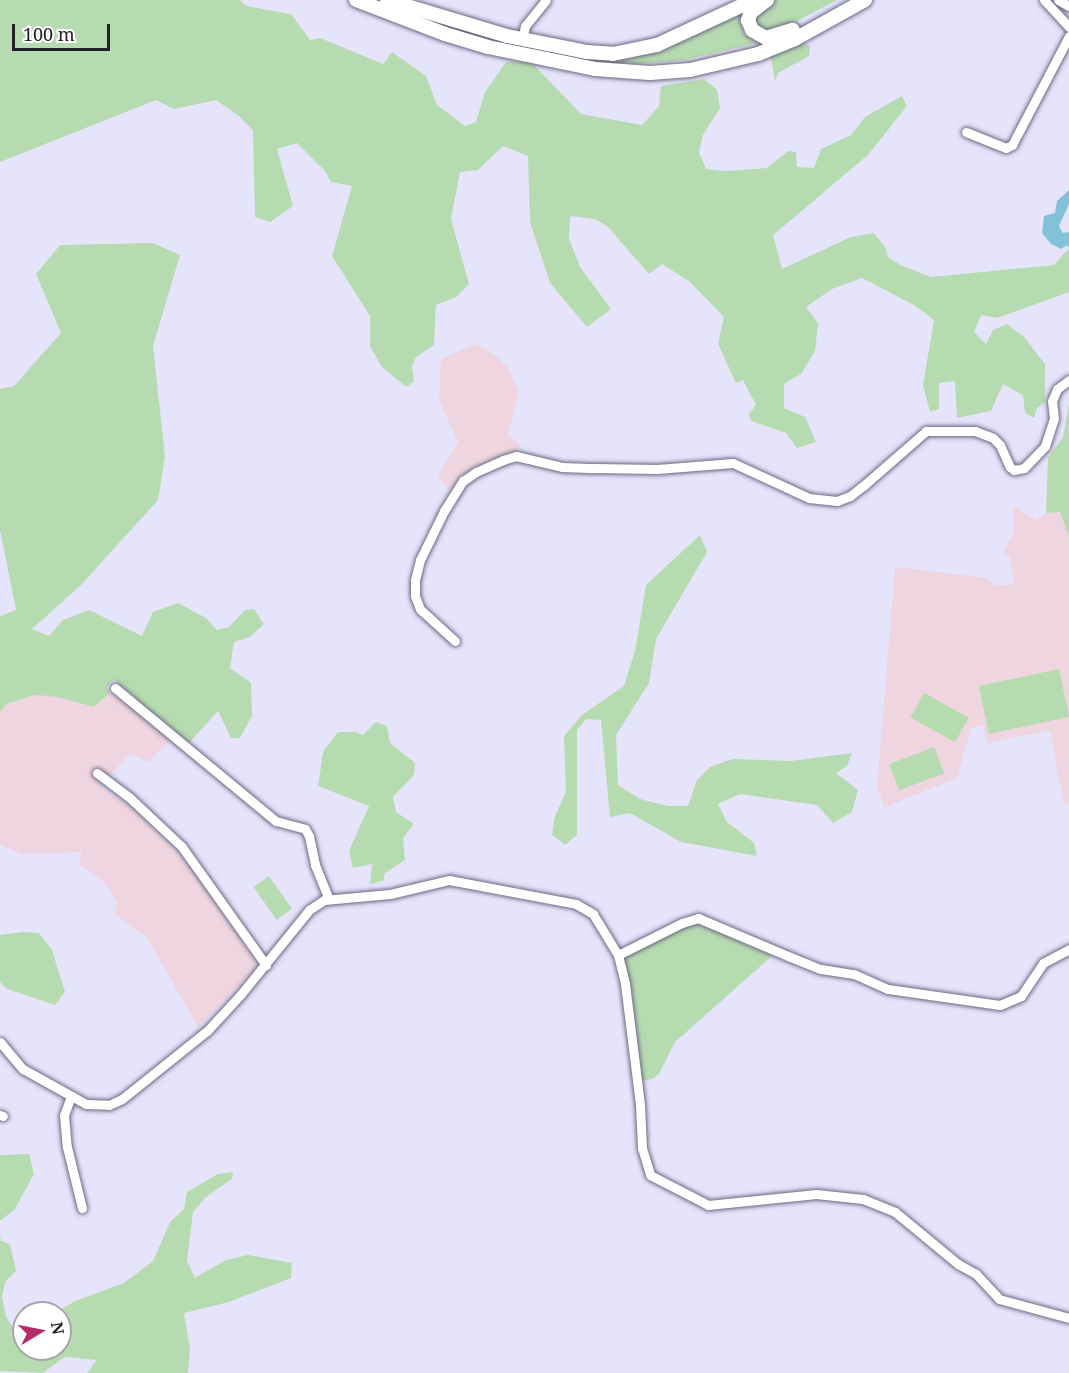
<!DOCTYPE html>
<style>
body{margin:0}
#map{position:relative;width:1069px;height:1373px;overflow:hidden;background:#e6e4fb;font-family:"Noto Serif",serif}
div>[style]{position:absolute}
.education>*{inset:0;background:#eed5df}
.green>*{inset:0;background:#b7dbb0;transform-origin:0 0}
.water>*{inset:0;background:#81c2d8}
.roads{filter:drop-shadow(0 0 2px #6c6983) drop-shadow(0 0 2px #6c6983)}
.minor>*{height:9px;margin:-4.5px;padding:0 4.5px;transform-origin:4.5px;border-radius:4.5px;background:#fff}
.highway>*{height:14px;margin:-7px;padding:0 7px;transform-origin:7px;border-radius:7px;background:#fff}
span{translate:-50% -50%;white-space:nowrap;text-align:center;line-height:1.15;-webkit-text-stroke:6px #fff;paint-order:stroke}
.north{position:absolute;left:12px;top:1301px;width:60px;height:60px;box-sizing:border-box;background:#fff;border:2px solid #a7a6aa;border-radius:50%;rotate:80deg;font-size:16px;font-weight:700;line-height:24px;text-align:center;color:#22212b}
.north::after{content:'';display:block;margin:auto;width:21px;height:27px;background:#b52c6b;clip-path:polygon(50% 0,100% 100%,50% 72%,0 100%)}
.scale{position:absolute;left:12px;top:24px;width:98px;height:27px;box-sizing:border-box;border:3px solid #22212b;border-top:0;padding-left:8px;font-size:18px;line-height:21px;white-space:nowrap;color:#22212b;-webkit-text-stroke:4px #fff;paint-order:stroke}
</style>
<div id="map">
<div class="education">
<div style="clip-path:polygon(475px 344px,496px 356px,509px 370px,519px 391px,508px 435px,520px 445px,516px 451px,474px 467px,450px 491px,438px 476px,458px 442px,439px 400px,441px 359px)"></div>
<div style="clip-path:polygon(1014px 506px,1036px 520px,1046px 513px,1060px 512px,1069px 537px,1069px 804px,1063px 801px,1050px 730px,988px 743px,983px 725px,971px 728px,957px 778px,885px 807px,877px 788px,895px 567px,987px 578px,994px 586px,1014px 584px,1010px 558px,1004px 551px,1013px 534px)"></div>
<div style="clip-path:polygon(110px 693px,171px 739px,149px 762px,130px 754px,100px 786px,132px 808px,188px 863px,255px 960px,254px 971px,198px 1027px,147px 938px,114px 914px,117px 903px,105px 883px,79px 864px,82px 852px,22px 854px,0 845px,0 713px,6px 704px,35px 695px,58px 697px,94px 707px)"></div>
</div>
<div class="green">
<div style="clip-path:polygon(0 0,240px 0,246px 6px,291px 14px,310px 40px,320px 38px,383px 64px,392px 52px,426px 76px,437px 105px,465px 126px,476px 122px,485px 92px,506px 62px,531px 62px,581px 114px,642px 125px,659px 106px,661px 86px,704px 79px,717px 90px,720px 108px,703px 135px,699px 152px,706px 169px,725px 171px,767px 168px,788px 151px,796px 152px,797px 167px,814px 168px,821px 149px,851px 135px,865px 117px,902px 96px,907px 106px,868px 155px,773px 235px,782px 269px,851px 237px,874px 233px,886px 249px,888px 257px,900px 265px,931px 277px,1054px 265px,1069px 248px,1069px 292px,997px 318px,981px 315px,974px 332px,986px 344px,993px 330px,1007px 324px,1024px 337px,1045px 364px,1045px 402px,1037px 408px,1034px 418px,1025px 413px,1023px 395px,1003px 384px,991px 411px,957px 418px,955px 381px,939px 383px,939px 409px,930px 412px,923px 385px,934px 320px,914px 305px,862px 278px,832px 289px,806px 307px,818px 323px,815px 351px,801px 374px,784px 384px,784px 408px,805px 417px,816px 442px,797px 448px,786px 433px,751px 421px,749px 414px,756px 405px,743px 380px,736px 383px,718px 344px,724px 317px,690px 282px,662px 264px,649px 274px,608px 227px,595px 219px,570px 216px,569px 238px,580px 267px,611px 309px,587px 327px,550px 283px,530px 222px,528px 156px,503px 146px,478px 170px,460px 172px,451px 219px,469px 284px,456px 297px,436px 305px,434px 345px,416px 357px,412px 366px,414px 382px,406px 387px,382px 367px,370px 346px,370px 316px,332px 256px,352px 186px,331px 182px,325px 171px,297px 143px,277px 149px,293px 206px,270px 222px,255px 217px,253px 131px,239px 116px,216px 100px,174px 109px,156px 100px,0 162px)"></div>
<div style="clip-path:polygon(775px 0,837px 0,772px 34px,759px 32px,753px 16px,763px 4px)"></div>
<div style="clip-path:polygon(742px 10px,741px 26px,744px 34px,757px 43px,684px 60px,633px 64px,596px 62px,596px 58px)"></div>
<div style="clip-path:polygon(796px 40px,810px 46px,809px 56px,778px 73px,775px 81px,770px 52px)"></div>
<div style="clip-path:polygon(153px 243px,180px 255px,153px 346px,165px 457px,158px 500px,81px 585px,32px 629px,49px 636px,63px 620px,89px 610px,142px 636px,153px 612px,178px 603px,206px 618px,217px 630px,229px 627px,245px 610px,254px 609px,264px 624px,250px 637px,234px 642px,230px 668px,251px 683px,252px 716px,240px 738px,231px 738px,218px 711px,189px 743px,114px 680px,107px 687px,110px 693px,94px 707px,58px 697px,35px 695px,6px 704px,0 713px,0 616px,16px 610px,0 530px,0 389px,14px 386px,61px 333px,36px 274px,60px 245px)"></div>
<div style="clip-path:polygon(1069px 404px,1069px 537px,1060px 512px,1046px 513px,1048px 458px,1063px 437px)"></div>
<div style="clip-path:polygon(700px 535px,707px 552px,656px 639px,649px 683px,616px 735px,618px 785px,640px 799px,668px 806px,688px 806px,697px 780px,710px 767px,732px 759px,791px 761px,852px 753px,847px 766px,836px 773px,858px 790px,852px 812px,833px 823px,817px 805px,740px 794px,718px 804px,727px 822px,754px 843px,757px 856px,681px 842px,630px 813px,610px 817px,601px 720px,586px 719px,577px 730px,577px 835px,565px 845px,552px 835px,555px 816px,566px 792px,564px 736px,582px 715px,624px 686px,635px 651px,646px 585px)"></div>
<div style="left:1059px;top:669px;width:49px;height:82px;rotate:78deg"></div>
<div style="left:924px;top:693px;width:51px;height:28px;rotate:29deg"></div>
<div style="clip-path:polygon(376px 722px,387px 726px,390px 743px,415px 763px,414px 775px,393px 797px,396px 812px,414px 824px,403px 838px,405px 860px,385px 873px,383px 881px,370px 884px,372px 864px,353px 868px,349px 851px,369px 806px,318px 786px,323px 752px,338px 732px,356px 732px,363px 735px)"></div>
<div style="left:934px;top:747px;width:28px;height:48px;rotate:69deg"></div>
<div style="left:269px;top:876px;width:40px;height:19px;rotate:55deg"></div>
<div style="clip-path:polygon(693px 924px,710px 927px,772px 956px,675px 1042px,659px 1074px,652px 1079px,642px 1081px,632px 992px,624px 961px,626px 954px)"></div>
<div style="clip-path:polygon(23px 932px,39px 933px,52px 950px,65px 992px,55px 1005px,7px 989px,0 982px,0 935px)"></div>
<div style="clip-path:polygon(29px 1154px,34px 1174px,15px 1209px,0 1221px,0 1155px)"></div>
<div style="clip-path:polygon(233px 1172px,232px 1179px,206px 1197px,193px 1212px,187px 1261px,195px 1278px,226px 1260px,248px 1255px,292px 1263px,291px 1278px,229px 1302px,184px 1313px,190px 1349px,188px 1373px,87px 1373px,97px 1360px,65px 1357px,43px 1373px,0 1371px,0 1236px,1px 1241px,10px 1244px,16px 1271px,5px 1282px,2px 1297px,6px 1317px,13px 1327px,24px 1330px,24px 1349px,60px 1349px,60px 1313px,55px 1313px,75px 1301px,124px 1283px,153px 1261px,170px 1222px,184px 1209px,187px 1192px,218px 1174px)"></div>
</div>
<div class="water">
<div style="clip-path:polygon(1069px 190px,1069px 204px,1059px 226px,1063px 233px,1069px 232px,1069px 248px,1067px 245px,1061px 249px,1051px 244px,1042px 233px,1044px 216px,1055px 213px,1057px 201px)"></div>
</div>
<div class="roads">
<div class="minor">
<div style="left:1044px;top:0;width:37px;rotate:47deg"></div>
<div style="left:1058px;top:0;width:13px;rotate:29deg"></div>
<div style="left:522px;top:39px;width:13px;rotate:-77deg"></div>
<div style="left:525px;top:26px;width:33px;rotate:-51deg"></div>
<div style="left:966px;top:132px;width:43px;rotate:21.8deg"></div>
<div style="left:1006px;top:148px;width:7px;rotate:-27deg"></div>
<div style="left:1012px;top:145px;width:123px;rotate:-62.4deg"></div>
<div style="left:455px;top:641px;width:47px;rotate:-137.6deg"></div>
<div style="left:420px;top:609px;width:14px;rotate:-111deg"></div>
<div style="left:415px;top:596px;width:16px;rotate:-90deg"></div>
<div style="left:415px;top:580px;width:21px;rotate:-76deg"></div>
<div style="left:420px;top:560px;width:55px;rotate:-63.9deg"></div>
<div style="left:444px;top:511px;width:36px;rotate:-58deg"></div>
<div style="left:463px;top:481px;width:16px;rotate:-35deg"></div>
<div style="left:476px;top:472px;width:30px;rotate:-24deg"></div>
<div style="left:503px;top:460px;width:14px;rotate:-17deg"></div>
<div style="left:516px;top:456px;width:47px;rotate:13.4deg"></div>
<div style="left:562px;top:467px;width:33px;rotate:2deg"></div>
<div style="left:595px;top:468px;width:62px;rotate:0.9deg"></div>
<div style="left:657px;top:469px;width:76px;rotate:-4.5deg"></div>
<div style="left:733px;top:463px;width:84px;rotate:24.7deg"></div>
<div style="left:809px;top:498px;width:28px;rotate:6deg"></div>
<div style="left:837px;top:501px;width:14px;rotate:-21deg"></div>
<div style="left:850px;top:496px;width:16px;rotate:-38deg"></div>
<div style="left:863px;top:486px;width:84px;rotate:-41.1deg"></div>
<div style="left:926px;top:431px;width:49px"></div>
<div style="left:975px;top:431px;width:19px;rotate:21deg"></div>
<div style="left:993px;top:438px;width:10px;rotate:45deg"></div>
<div style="left:1000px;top:445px;width:24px;rotate:66deg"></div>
<div style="left:1010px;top:467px;width:5px;rotate:37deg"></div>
<div style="left:1014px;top:470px;width:10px;rotate:-11deg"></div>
<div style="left:1024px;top:468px;width:30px;rotate:-46deg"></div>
<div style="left:1045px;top:446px;width:28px;rotate:-72deg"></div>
<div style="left:1054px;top:419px;width:18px;rotate:-96deg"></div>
<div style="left:1052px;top:401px;width:13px;rotate:-67deg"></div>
<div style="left:1057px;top:389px;width:15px;rotate:-37deg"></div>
<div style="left:115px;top:688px;width:209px;rotate:39.6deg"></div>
<div style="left:276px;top:821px;width:30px;rotate:15deg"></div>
<div style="left:305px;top:829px;width:8px;rotate:60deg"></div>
<div style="left:309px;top:836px;width:30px;rotate:78deg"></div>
<div style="left:315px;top:865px;width:37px;rotate:68deg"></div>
<div style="left:97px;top:773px;width:40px;rotate:37deg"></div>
<div style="left:129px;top:797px;width:73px;rotate:43.3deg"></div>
<div style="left:182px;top:847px;width:145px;rotate:54.6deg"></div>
<div style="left:618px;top:955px;width:72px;rotate:-26.6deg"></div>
<div style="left:682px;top:923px;width:17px;rotate:-17deg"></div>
<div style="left:698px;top:918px;width:98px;rotate:22.9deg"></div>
<div style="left:788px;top:956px;width:35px;rotate:22deg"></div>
<div style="left:821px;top:969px;width:33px;rotate:9deg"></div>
<div style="left:854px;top:974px;width:37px;rotate:24deg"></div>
<div style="left:888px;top:989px;width:113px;rotate:8.1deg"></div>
<div style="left:1000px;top:1005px;width:23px;rotate:-23deg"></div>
<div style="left:1021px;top:996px;width:40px;rotate:-56deg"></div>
<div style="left:1043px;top:963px;width:30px;rotate:-28deg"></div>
<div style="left:0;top:1042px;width:35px;rotate:50deg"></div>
<div style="left:23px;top:1069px;width:72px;rotate:29.1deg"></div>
<div style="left:86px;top:1104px;width:23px;rotate:2deg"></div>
<div style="left:109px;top:1105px;width:14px;rotate:-25deg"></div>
<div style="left:122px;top:1099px;width:109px;rotate:-38.7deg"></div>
<div style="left:207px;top:1031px;width:50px;rotate:-47.4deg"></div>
<div style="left:241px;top:994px;width:108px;rotate:-51deg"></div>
<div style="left:309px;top:910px;width:18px;rotate:-34deg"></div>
<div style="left:324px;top:900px;width:66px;rotate:-5.2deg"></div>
<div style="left:390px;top:894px;width:61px;rotate:-13.3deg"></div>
<div style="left:449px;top:880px;width:129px;rotate:10.7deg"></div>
<div style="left:576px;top:904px;width:20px;rotate:30deg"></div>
<div style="left:593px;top:914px;width:48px;rotate:58.6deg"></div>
<div style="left:618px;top:955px;width:30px;rotate:76deg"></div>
<div style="left:625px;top:984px;width:122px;rotate:82.9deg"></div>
<div style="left:640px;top:1105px;width:43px;rotate:87.3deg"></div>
<div style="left:642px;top:1148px;width:28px;rotate:73deg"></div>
<div style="left:650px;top:1175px;width:65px;rotate:27.3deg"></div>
<div style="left:708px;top:1205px;width:109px;rotate:-5.8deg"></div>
<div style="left:816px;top:1194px;width:47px;rotate:6.1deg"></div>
<div style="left:863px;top:1199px;width:35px;rotate:22deg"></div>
<div style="left:895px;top:1212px;width:82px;rotate:39.5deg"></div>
<div style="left:958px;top:1264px;width:21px;rotate:29deg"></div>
<div style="left:976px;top:1274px;width:34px;rotate:47deg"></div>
<div style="left:999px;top:1299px;width:73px;rotate:15.2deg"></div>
<div style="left:71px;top:1096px;width:20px;rotate:110deg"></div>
<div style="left:64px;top:1115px;width:32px;rotate:85deg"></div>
<div style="left:67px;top:1147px;width:63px;rotate:76.2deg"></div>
<div style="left:0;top:1115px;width:3px;rotate:18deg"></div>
</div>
<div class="highway">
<div style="left:356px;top:0;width:95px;rotate:20.9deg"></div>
<div style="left:445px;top:34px;width:45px;rotate:16.8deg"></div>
<div style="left:488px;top:47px;width:109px;rotate:11.6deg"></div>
<div style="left:595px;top:69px;width:55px;rotate:4.2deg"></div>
<div style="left:650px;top:73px;width:40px;rotate:-4.3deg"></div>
<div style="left:690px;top:70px;width:70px;rotate:-13.2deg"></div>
<div style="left:758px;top:54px;width:40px;rotate:-22deg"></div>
<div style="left:795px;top:39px;width:80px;rotate:-29.1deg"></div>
<div style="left:387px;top:0;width:125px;rotate:16.7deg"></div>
<div style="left:507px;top:36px;width:82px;rotate:11.3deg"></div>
<div style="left:587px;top:52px;width:26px;rotate:4deg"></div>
<div style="left:613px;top:54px;width:45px;rotate:-11.6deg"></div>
<div style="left:657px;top:45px;width:107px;rotate:-24.9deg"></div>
<div style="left:767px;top:0;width:20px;rotate:143deg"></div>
<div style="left:751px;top:12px;width:9px;rotate:111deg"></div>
<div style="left:748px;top:20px;width:11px;rotate:68deg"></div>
<div style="left:752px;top:30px;width:16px;rotate:30deg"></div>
<div style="left:766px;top:38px;width:28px;rotate:-17deg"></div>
</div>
</div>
<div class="north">N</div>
<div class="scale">100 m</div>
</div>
